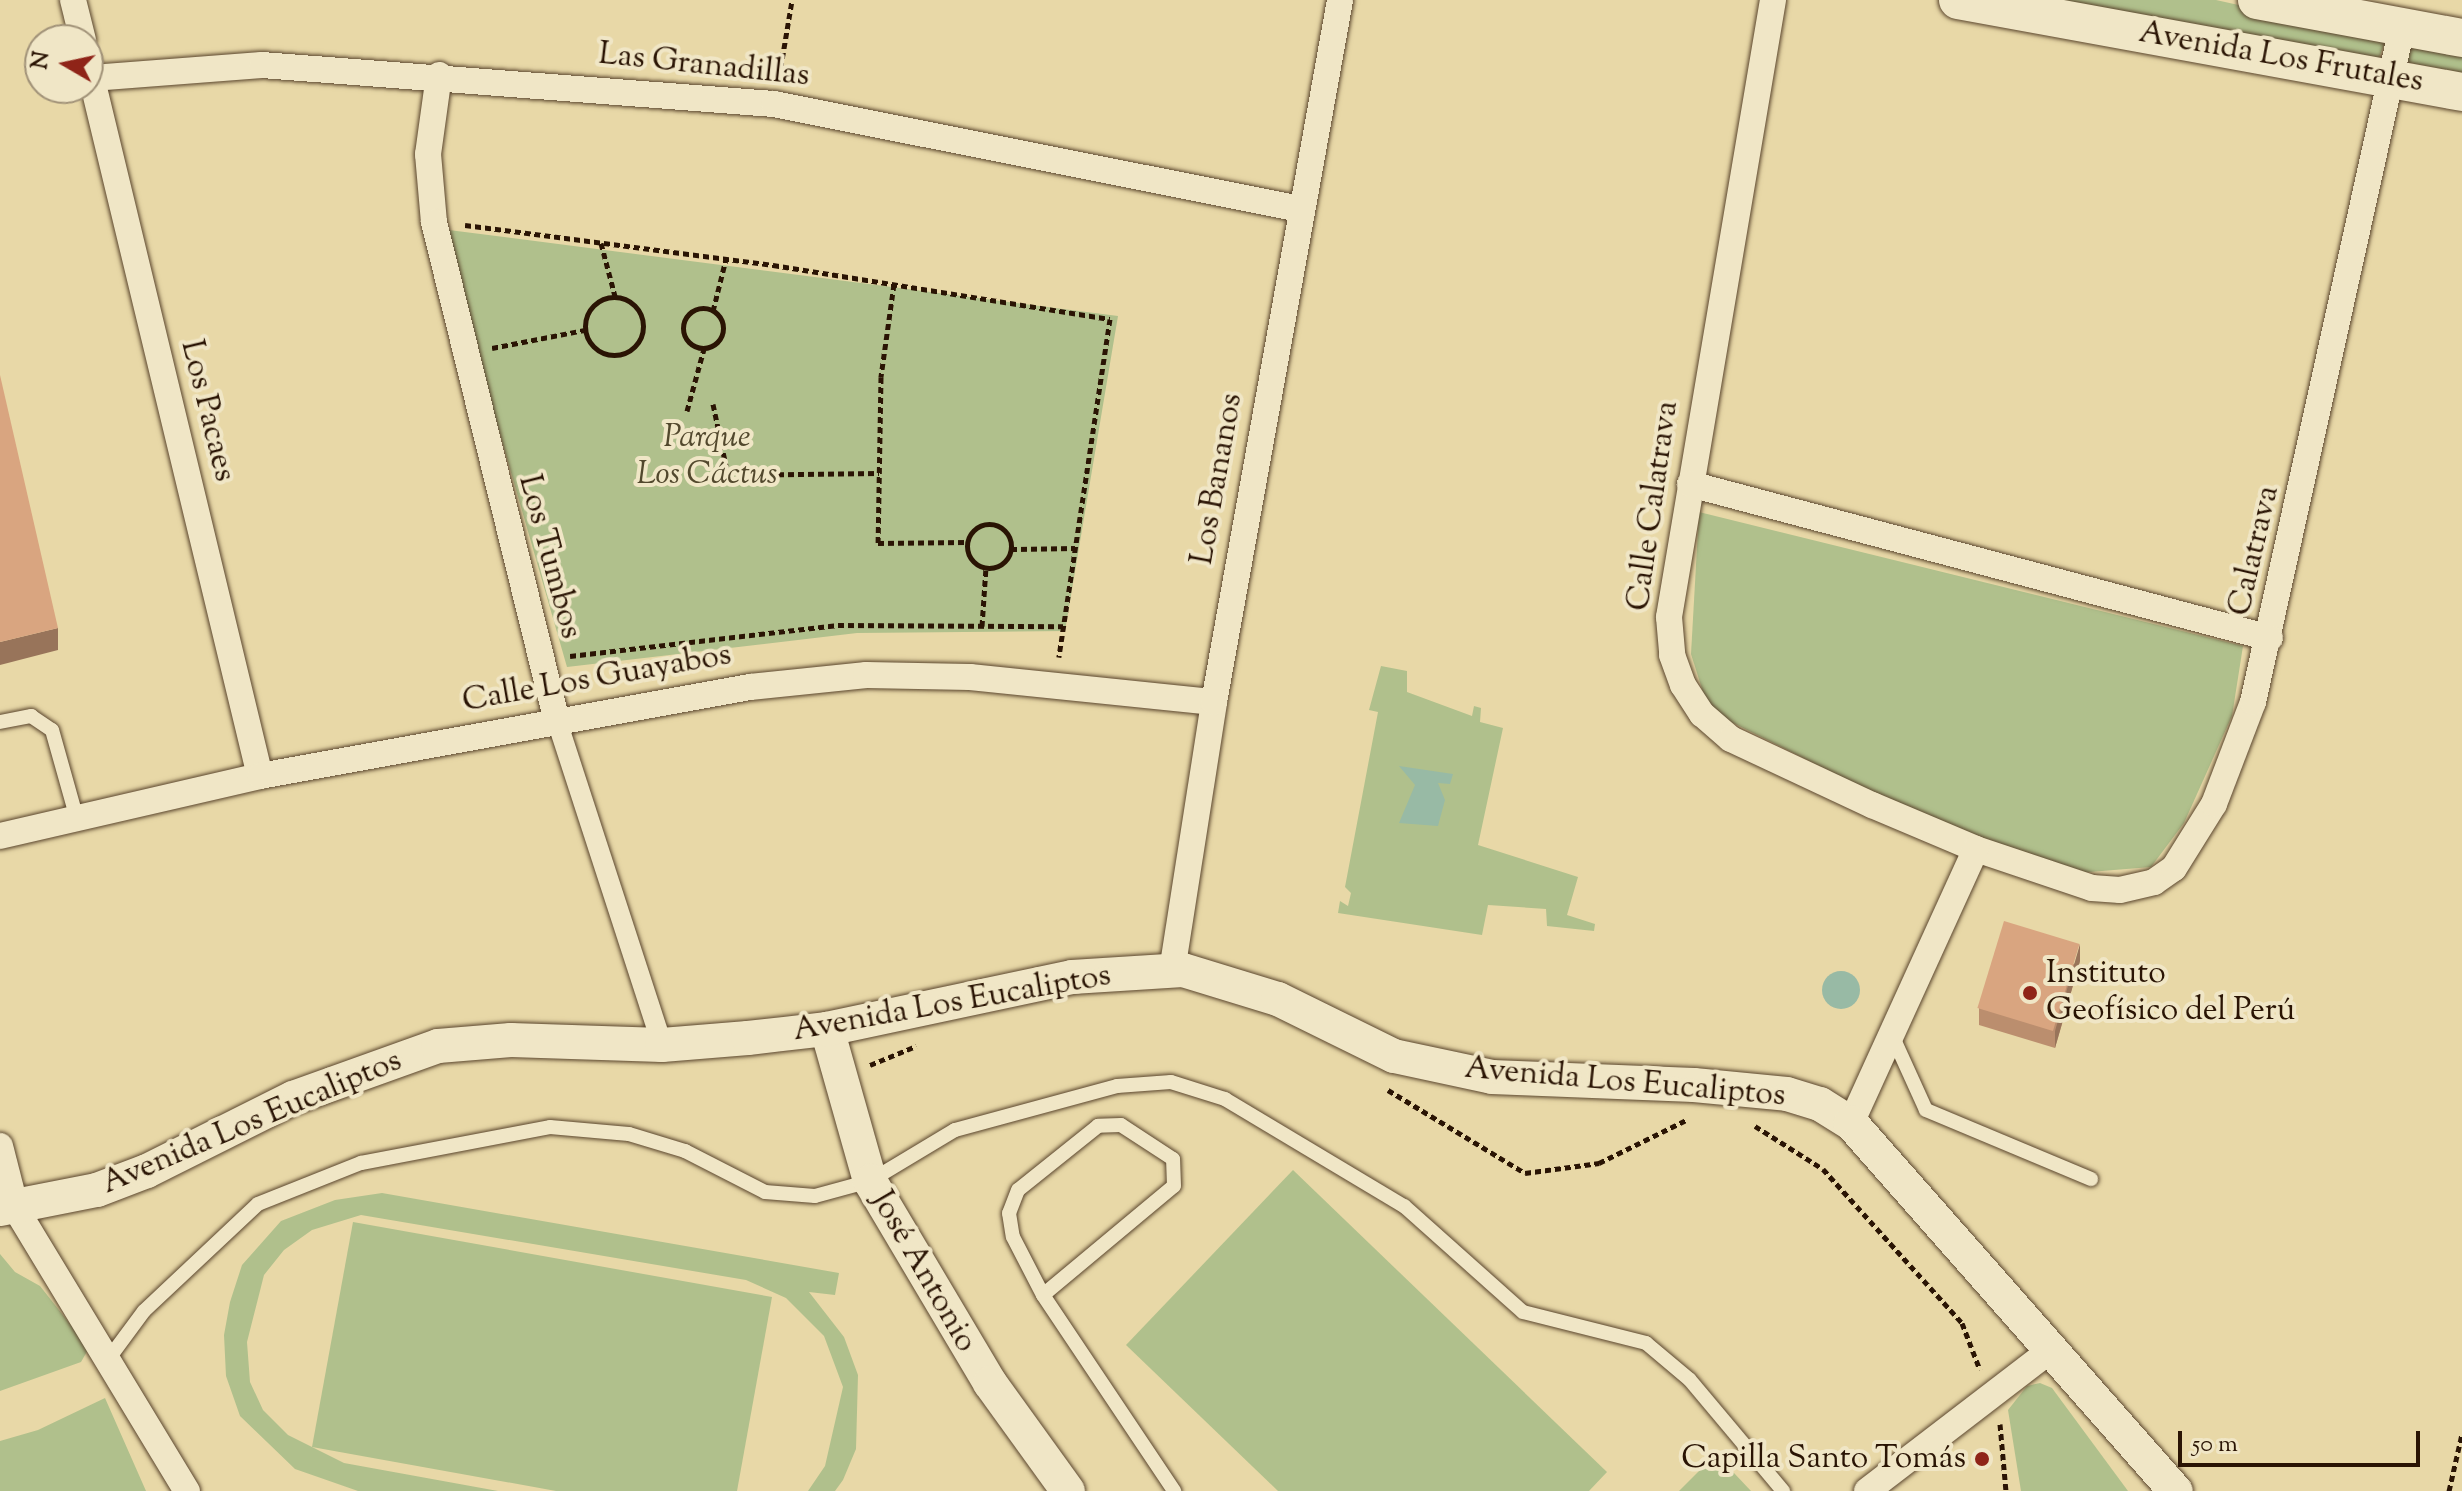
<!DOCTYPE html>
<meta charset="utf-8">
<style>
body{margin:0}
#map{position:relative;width:2462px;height:1491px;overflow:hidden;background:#e8d8a7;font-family:"Sorts Mill Goudy",serif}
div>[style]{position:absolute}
.green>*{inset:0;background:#b0c08c}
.water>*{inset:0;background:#98baa5}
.round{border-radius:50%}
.path>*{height:5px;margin-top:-2.5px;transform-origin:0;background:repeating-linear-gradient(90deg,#2a1404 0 6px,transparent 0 10px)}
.path>.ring{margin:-2.5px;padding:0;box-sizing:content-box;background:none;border:5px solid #2a1404;border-radius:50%}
.roads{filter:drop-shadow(0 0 2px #5a452d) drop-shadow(0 0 2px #5a452d)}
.service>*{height:14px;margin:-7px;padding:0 7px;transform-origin:7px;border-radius:7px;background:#f0e6c6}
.pedestrian>*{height:20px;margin:-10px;padding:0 10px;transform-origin:10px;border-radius:10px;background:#f0e6c6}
.minor>*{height:26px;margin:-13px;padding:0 13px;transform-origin:13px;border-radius:13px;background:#f0e6c6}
.tertiary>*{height:34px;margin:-17px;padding:0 17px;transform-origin:17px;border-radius:17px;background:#f0e6c6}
.secondary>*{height:38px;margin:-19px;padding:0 19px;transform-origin:19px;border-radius:19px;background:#f0e6c6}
.wall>*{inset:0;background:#bb8e6e}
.shaded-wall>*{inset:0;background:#98745a}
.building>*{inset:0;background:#d9a580;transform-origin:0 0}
.dots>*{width:22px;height:22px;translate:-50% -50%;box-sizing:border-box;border:4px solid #f0e6c6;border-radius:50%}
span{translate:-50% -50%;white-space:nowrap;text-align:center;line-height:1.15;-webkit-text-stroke:8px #f0e6c6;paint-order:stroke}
.street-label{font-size:32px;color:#2a1404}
.park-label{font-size:32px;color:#52482d;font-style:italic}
.poi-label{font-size:32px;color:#2a1404}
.left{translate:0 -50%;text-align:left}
.right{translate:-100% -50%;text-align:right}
.north{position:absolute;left:24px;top:24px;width:80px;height:80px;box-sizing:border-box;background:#f0e6c6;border:2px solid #a19278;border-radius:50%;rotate:279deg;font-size:22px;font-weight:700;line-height:32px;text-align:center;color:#2a1404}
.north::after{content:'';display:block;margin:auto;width:28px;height:36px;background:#8f2418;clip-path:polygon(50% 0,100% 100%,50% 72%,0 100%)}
.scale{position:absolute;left:2178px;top:1431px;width:242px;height:36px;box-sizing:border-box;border:4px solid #2a1404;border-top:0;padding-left:10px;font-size:24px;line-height:28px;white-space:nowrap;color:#2a1404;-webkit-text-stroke:6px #f0e6c6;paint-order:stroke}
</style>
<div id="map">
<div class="green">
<div style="clip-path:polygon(2059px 0,2216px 0,2387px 38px,2378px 60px)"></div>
<div style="clip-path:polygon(2414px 38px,2462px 48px,2462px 73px,2405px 62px)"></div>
<div style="clip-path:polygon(441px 229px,1118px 316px,1065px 631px,857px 633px,567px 667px)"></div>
<div style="clip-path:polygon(1699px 512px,2243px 646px,2232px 716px,2184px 823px,2151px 867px,2077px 873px,1928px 820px,1709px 711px,1691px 654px)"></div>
<div style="clip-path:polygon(1381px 666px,1407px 671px,1407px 692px,1472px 716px,1474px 706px,1481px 708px,1480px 722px,1503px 728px,1478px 845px,1578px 877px,1567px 915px,1595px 924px,1594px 931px,1547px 926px,1546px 909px,1488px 905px,1482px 935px,1338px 913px,1340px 901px,1348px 906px,1351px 893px,1345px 887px,1378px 712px,1369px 710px)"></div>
<div style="clip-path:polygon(1293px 1170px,1607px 1472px,1589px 1491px,1278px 1491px,1126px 1345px)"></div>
<div style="clip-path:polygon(382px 1193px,839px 1273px,835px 1295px,809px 1292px,844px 1337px,858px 1375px,856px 1449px,843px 1480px,835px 1491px,808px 1491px,825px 1466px,843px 1387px,824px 1336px,786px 1298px,746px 1280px,361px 1215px,312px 1230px,284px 1250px,264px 1275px,247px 1342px,250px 1382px,263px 1410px,288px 1435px,344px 1463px,498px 1491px,358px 1491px,295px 1469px,240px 1416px,226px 1376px,224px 1335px,230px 1302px,242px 1265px,281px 1221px,335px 1200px)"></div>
<div style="clip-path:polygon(353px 1222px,772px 1297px,737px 1491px,556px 1491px,312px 1447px)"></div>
<div style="clip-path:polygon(0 1254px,15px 1272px,40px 1286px,89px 1348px,81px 1362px,0 1391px)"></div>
<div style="clip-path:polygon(2040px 1383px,2052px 1388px,2128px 1491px,2021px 1491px,2008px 1410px,2027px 1386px)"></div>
<div style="clip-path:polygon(105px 1398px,146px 1491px,0 1491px,0 1441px,38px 1430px)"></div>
<div style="clip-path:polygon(1716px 1454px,1751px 1491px,1679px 1491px)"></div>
</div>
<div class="water">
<div style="clip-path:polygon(1399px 766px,1453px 774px,1450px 784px,1438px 783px,1445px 800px,1438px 826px,1399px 823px,1415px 785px)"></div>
<div class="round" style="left:1822px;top:971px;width:38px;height:38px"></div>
</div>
<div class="path">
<div style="left:779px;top:78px;width:79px;rotate:-80.5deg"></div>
<div style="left:465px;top:225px;width:311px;rotate:7.4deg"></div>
<div style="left:773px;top:265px;width:341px;rotate:9.1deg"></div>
<div style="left:1110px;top:319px;width:342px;rotate:98.6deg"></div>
<div style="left:601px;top:243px;width:55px;rotate:75.2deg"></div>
<div style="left:894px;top:284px;width:94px;rotate:98deg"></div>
<div style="left:881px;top:377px;width:166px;rotate:91deg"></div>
<div style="left:878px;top:543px;width:89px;rotate:-0.6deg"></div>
<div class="ring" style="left:585px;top:297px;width:53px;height:53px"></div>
<div class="ring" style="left:683px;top:308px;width:35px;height:35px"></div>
<div style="left:713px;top:311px;width:54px;rotate:-76deg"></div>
<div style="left:492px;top:348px;width:95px;rotate:-11deg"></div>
<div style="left:713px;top:404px;width:73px;rotate:78.1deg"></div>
<div style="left:728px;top:475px;width:151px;rotate:-0.8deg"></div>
<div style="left:687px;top:411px;width:64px;rotate:-74.7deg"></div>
<div class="ring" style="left:967px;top:524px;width:39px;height:39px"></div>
<div style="left:1011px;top:549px;width:64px;rotate:-0.9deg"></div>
<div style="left:982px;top:626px;width:59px;rotate:-86.1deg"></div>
<div style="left:570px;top:656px;width:270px;rotate:-6.6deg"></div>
<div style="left:838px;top:625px;width:225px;rotate:0.3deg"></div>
<div style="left:870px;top:1065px;width:50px;rotate:-22.4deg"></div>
<div style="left:1388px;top:1090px;width:160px;rotate:31.2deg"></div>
<div style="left:1525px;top:1173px;width:75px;rotate:-7.7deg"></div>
<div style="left:1599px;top:1163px;width:99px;rotate:-26.3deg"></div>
<div style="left:1755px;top:1126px;width:80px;rotate:32.3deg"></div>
<div style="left:1823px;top:1169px;width:207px;rotate:47.9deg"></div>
<div style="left:1962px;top:1323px;width:50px;rotate:69deg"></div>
<div style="left:2000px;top:1424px;width:67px;rotate:84.9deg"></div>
<div style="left:2449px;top:1491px;width:58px;rotate:-77.2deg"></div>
</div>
<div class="roads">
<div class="service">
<div style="left:0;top:722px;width:32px;rotate:-11deg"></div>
<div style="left:31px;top:716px;width:25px;rotate:34deg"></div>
<div style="left:52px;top:730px;width:92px;rotate:74.3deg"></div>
<div style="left:1892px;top:1035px;width:82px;rotate:65.6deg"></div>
<div style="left:1926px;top:1110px;width:179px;rotate:22.7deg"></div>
<div style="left:1043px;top:1295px;width:170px;rotate:-39.8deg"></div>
<div style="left:1174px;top:1186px;width:27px;rotate:-92deg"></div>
<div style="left:1173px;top:1159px;width:62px;rotate:-146.8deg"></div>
<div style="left:1121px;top:1125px;width:23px;rotate:178deg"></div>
<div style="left:1098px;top:1126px;width:102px;rotate:141.3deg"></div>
<div style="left:1018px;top:1190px;width:25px;rotate:111deg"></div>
<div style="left:1009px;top:1213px;width:24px;rotate:81deg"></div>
<div style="left:1013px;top:1237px;width:65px;rotate:62.7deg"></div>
<div style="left:1043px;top:1295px;width:236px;rotate:56.2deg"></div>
<div style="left:107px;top:1361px;width:62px;rotate:-53.5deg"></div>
<div style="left:144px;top:1311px;width:156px;rotate:-43.2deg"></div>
<div style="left:258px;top:1204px;width:111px;rotate:-21.7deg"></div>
<div style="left:361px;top:1163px;width:192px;rotate:-10.8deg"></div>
<div style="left:550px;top:1127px;width:79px;rotate:5.1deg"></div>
<div style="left:629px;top:1134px;width:59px;rotate:16.9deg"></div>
<div style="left:685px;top:1151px;width:90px;rotate:27.1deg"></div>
<div style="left:765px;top:1192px;width:50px;rotate:4.6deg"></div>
<div style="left:815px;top:1196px;width:57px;rotate:-15.3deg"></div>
<div style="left:870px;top:1181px;width:99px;rotate:-31deg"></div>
<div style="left:955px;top:1130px;width:168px;rotate:-15.2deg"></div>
<div style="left:1117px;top:1086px;width:54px;rotate:-4.2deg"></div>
<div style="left:1171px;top:1082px;width:57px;rotate:17.5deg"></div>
<div style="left:1225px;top:1099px;width:209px;rotate:30.9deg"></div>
<div style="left:1404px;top:1206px;width:159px;rotate:41.7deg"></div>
<div style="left:1523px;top:1312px;width:127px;rotate:14.1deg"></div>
<div style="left:1646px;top:1343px;width:57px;rotate:40.1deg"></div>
<div style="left:1690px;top:1380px;width:145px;rotate:50deg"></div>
</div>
<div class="pedestrian">
<div style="left:556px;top:718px;width:344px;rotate:72deg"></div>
</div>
<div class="minor">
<div style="left:73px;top:0;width:41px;rotate:76deg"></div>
<div style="left:1773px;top:0;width:626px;rotate:99.57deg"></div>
<div style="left:1669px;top:617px;width:38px;rotate:85deg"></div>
<div style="left:1672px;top:655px;width:32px;rotate:70deg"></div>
<div style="left:1683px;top:685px;width:35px;rotate:57deg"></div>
<div style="left:1702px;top:714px;width:38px;rotate:41deg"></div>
<div style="left:1731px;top:739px;width:156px;rotate:25.1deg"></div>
<div style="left:1872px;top:805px;width:113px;rotate:22.9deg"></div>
<div style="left:1976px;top:849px;width:122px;rotate:18.6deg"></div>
<div style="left:2092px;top:888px;width:28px;rotate:4deg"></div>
<div style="left:2120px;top:890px;width:35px;rotate:-13deg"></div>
<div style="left:2154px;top:882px;width:24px;rotate:-35deg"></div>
<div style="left:2174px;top:868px;width:75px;rotate:-58deg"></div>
<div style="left:2214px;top:804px;width:109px;rotate:-69.1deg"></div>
<div style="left:2253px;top:702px;width:691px;rotate:-77.55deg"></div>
<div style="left:88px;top:63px;width:733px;rotate:76.44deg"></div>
<div style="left:439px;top:75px;width:80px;rotate:97.9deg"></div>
<div style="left:428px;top:154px;width:68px;rotate:85deg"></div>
<div style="left:434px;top:222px;width:511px;rotate:76.18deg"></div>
<div style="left:92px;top:78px;width:170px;rotate:-4.4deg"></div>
<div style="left:262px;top:65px;width:513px;rotate:4.36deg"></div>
<div style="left:774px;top:104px;width:536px;rotate:11.29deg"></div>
<div style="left:1690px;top:484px;width:600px;rotate:14.87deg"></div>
<div style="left:0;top:836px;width:267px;rotate:-13deg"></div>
<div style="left:260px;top:776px;width:498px;rotate:-10.3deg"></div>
<div style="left:750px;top:687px;width:117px;rotate:-5.9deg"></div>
<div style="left:866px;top:675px;width:104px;rotate:1.1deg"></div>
<div style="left:970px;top:677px;width:245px;rotate:5.9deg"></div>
<div style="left:1172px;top:971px;width:272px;rotate:-81.1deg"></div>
<div style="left:1214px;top:702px;width:713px;rotate:-79.82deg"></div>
<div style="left:1851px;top:1123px;width:301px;rotate:-65.5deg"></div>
<div style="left:0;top:1146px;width:65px;rotate:75.7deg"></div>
<div style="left:16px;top:1209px;width:330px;rotate:58.8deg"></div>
<div style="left:1867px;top:1491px;width:233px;rotate:-37.5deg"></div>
</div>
<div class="tertiary">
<div style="left:827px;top:1029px;width:158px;rotate:74.2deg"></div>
<div style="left:870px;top:1181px;width:235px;rotate:59.3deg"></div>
<div style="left:990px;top:1383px;width:133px;rotate:54.2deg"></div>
<div style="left:0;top:1209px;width:99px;rotate:-11.1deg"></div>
<div style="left:97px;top:1190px;width:53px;rotate:-20.8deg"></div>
<div style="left:147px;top:1171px;width:163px;rotate:-26.6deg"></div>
<div style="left:293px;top:1098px;width:154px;rotate:-19.7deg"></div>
<div style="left:438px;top:1046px;width:73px;rotate:-4.7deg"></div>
<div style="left:511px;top:1040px;width:151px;rotate:1.9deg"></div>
<div style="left:662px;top:1045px;width:86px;rotate:-4.7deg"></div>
<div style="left:748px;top:1038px;width:80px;rotate:-6.5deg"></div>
<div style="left:827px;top:1029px;width:250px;rotate:-12deg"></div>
<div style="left:1072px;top:977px;width:111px;rotate:-3.6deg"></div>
<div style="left:1183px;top:970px;width:99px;rotate:17deg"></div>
<div style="left:1278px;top:999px;width:129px;rotate:26.2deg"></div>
<div style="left:1394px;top:1056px;width:100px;rotate:12.1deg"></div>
<div style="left:1492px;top:1077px;width:202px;rotate:2.3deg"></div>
<div style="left:1694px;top:1085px;width:93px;rotate:5.5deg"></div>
<div style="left:1787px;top:1094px;width:34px;rotate:17deg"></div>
<div style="left:1820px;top:1104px;width:36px;rotate:32deg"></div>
<div style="left:1851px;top:1123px;width:491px;rotate:48.6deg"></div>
</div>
<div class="secondary">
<div style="left:1958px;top:0;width:512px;rotate:10.34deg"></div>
<div style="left:2257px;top:0;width:208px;rotate:10.5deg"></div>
</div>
</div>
<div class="wall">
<div style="clip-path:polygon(2080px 961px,2055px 1048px,1979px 1025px,1979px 1008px)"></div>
</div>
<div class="shaded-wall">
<div style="clip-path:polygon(58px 628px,58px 650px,0 665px,0 642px)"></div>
<div style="clip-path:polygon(2080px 944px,2080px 961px,2055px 1048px,2055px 1031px)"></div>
</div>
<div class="building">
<div style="clip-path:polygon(0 375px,58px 628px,0 642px)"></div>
<div style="left:2004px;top:921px;width:79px;height:91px;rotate:17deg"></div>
</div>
<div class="dots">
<div style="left:2030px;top:993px;background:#8f2418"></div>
<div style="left:1982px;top:1459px;background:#8f2418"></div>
</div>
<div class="street-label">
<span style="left:2281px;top:58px;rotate:10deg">Avenida Los Frutales</span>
<span style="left:704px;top:66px;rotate:6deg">Las Granadillas</span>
<span style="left:207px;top:411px;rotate:76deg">Los Pacaes</span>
<span style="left:1218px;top:479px;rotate:-80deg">Los Bananos</span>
<span style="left:1654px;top:506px;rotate:-82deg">Calle Calatrava</span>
<span style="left:2255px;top:551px;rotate:-77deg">Calatrava</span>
<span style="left:549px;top:557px;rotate:75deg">Los Tumbos</span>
<span style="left:597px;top:679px;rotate:-10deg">Calle Los Guayabos</span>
<span style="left:952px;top:1004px;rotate:-10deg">Avenida Los Eucaliptos</span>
<span style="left:1625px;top:1083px;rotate:5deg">Avenida Los Eucaliptos</span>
<span style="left:252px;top:1123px;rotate:-23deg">Avenida Los Eucaliptos</span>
<span style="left:923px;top:1272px;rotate:60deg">José Antonio</span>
</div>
<div class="park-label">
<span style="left:707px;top:457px">Parque<br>Los Cáctus</span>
</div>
<div class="poi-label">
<span class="left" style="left:2046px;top:993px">Instituto<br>Geofísico del Perú</span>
<span class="right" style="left:1966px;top:1459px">Capilla Santo Tomás</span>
</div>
<div class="north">N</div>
<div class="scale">50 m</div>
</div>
